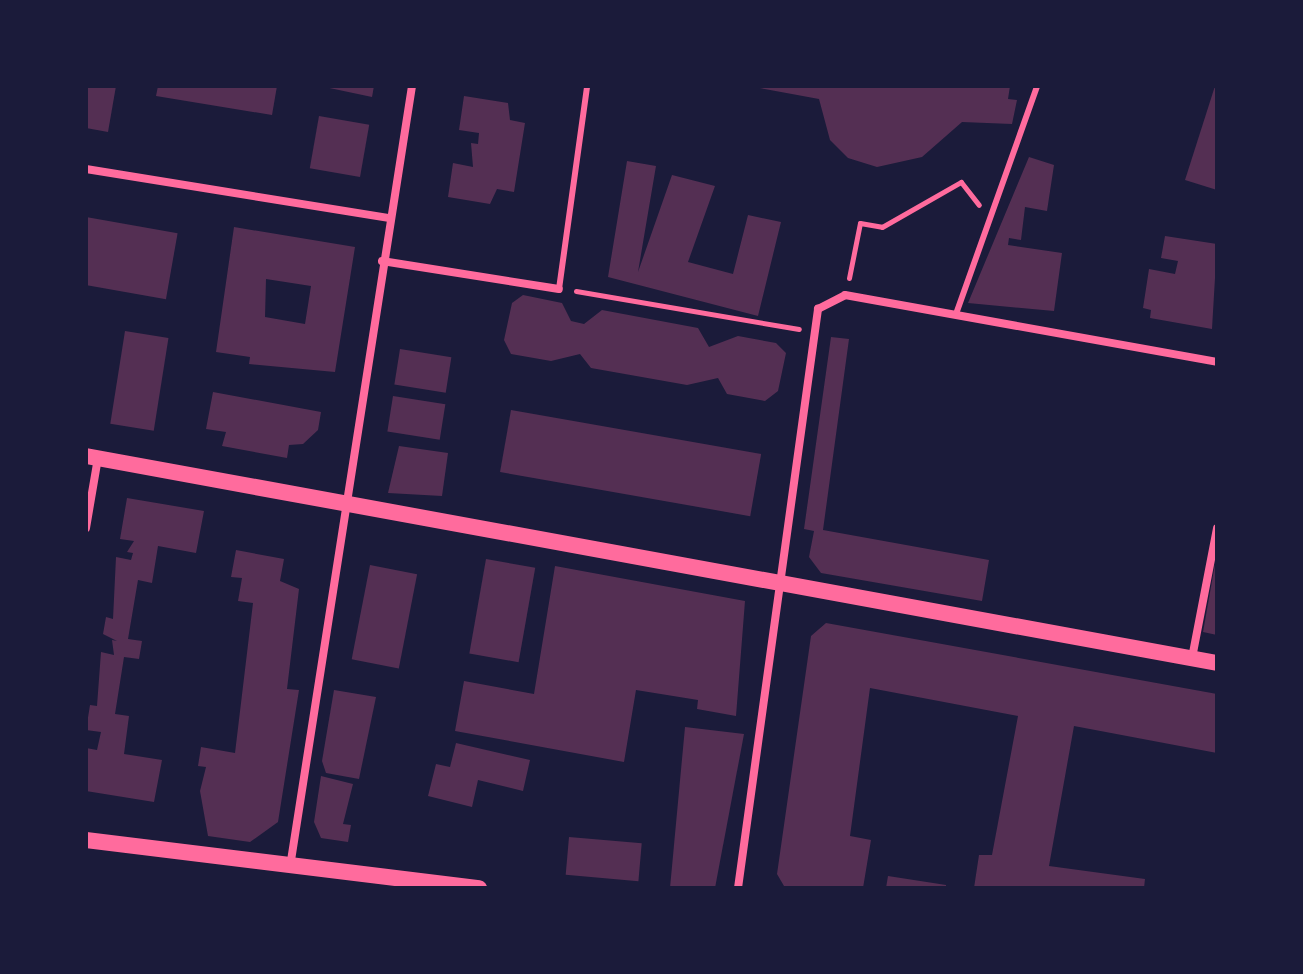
<!DOCTYPE html>
<style>
body{margin:0}
#map{position:relative;width:1303px;height:974px;overflow:hidden;background:#1b1b3a;font-family:"Golos Text",sans-serif}
div>[style]{position:absolute}
.building>*{inset:0;background:#542f53;transform-origin:0 0}
.path>*{height:5px;margin:-2.5px;padding:0 2.5px;transform-origin:2.5px;border-radius:2.5px;background:#ff6b9d}
.service>*{height:6px;margin:-3px;padding:0 3px;transform-origin:3px;border-radius:3px;background:#ff6b9d}
.minor>*{height:8px;margin:-4px;padding:0 4px;transform-origin:4px;border-radius:4px;background:#ff6b9d}
.secondary>*{height:16px;margin:-8px;padding:0 8px;transform-origin:8px;border-radius:8px;background:#ff6b9d}
span{translate:-50% -50%;white-space:nowrap;text-align:center;line-height:1.15;-webkit-text-stroke:6px #1b1b3a;paint-order:stroke}
.frame{position:absolute;inset:0;border:88px solid #1b1b3a;pointer-events:none}
</style>
<div id="map">
<div class="building">
<div style="clip-path:polygon(86px 86px,116px 86px,108px 132px,86px 128px)"></div>
<div style="clip-path:polygon(158px 86px,277px 86px,272px 115px,156px 96px)"></div>
<div style="clip-path:polygon(320px 86px,374px 86px,372px 97px)"></div>
<div style="clip-path:polygon(749px 86px,1010px 86px,1008px 99px,1017px 100px,1012px 124px,962px 122px,922px 157px,877px 167px,848px 158px,830px 140px,819px 99px)"></div>
<div style="clip-path:polygon(1215px 86px,1217px 87px,1217px 190px,1185px 180px)"></div>
<div style="clip-path:polygon(464px 96px,508px 103px,510px 120px,525px 123px,514px 192px,497px 189px,490px 204px,448px 197px,453px 163px,473px 167px,471px 143px,478px 144px,479px 133px,459px 130px)"></div>
<div style="left:319px;top:116px;width:51px;height:53px;rotate:10deg"></div>
<div style="clip-path:polygon(1029px 157px,1054px 165px,1047px 211px,1025px 207px,1021px 240px,1009px 238px,1008px 245px,1062px 253px,1054px 311px,968px 303px)"></div>
<div style="clip-path:polygon(627px 161px,656px 166px,638px 272px,672px 175px,715px 186px,688px 262px,733px 274px,748px 215px,781px 222px,758px 316px,608px 277px)"></div>
<div style="left:86px;top:217px;width:93px;height:67px;rotate:10deg"></div>
<div style="clip-path:polygon(evenodd,234px 227px,355px 247px,335px 372px,249px 364px,250px 357px,216px 352px,234px 227px,266px 279px,311px 286px,305px 324px,265px 317px,266px 279px)"></div>
<div style="clip-path:polygon(1165px 236px,1217px 244px,1212px 329px,1150px 318px,1151px 310px,1143px 308px,1149px 269px,1175px 274px,1178px 261px,1161px 258px)"></div>
<div style="clip-path:polygon(523px 295px,562px 303px,571px 321px,584px 324px,602px 310px,698px 328px,709px 347px,738px 336px,776px 343px,786px 353px,778px 391px,765px 401px,727px 394px,718px 378px,687px 385px,591px 368px,580px 354px,551px 361px,511px 354px,504px 340px,512px 303px)"></div>
<div style="left:125px;top:331px;width:44px;height:94px;rotate:9deg"></div>
<div style="clip-path:polygon(831px 337px,849px 339px,823px 530px,989px 560px,982px 601px,821px 573px,809px 557px,814px 531px,804px 529px)"></div>
<div style="left:400px;top:349px;width:52px;height:36px;rotate:9deg"></div>
<div style="clip-path:polygon(213px 392px,321px 412px,318px 430px,303px 444px,289px 445px,287px 458px,222px 446px,226px 432px,206px 429px)"></div>
<div style="left:393px;top:396px;width:53px;height:36px;rotate:9deg"></div>
<div style="left:511px;top:410px;width:254px;height:63px;rotate:10deg"></div>
<div style="clip-path:polygon(399px 446px,448px 453px,442px 496px,388px 493px)"></div>
<div style="clip-path:polygon(127px 498px,204px 511px,196px 553px,158px 546px,152px 583px,138px 580px,128px 639px,142px 641px,139px 659px,124px 657px,115px 714px,129px 716px,124px 754px,162px 760px,154px 802px,86px 791px,86px 748px,97px 750px,101px 732px,86px 730px,90px 705px,97px 706px,101px 652px,114px 655px,112px 640px,117px 641px,103px 634px,106px 617px,113px 619px,116px 557px,131px 560px,133px 553px,127px 552px,134px 541px,120px 539px)"></div>
<div style="clip-path:polygon(236px 550px,284px 559px,280px 581px,299px 589px,287px 689px,299px 690px,278px 822px,250px 842px,208px 836px,200px 791px,206px 767px,198px 766px,201px 747px,235px 753px,253px 603px,238px 601px,242px 578px,231px 577px)"></div>
<div style="left:486px;top:559px;width:50px;height:96px;rotate:10deg"></div>
<div style="clip-path:polygon(1215px 564px,1217px 564px,1217px 635px,1203px 632px)"></div>
<div style="left:370px;top:565px;width:48px;height:96px;rotate:11deg"></div>
<div style="clip-path:polygon(555px 566px,745px 601px,736px 716px,697px 709px,698px 700px,636px 690px,624px 762px,455px 731px,464px 681px,534px 694px)"></div>
<div style="clip-path:polygon(826px 623px,1217px 694px,1217px 753px,1074px 726px,1049px 866px,1145px 879px,1144px 888px,974px 888px,979px 855px,992px 855px,1018px 716px,870px 688px,850px 836px,871px 840px,863px 888px,784px 886px,777px 874px,811px 636px)"></div>
<div style="clip-path:polygon(334px 690px,376px 697px,359px 779px,326px 773px,322px 761px)"></div>
<div style="clip-path:polygon(685px 727px,744px 734px,715px 888px,670px 888px)"></div>
<div style="clip-path:polygon(456px 743px,530px 760px,523px 791px,478px 780px,472px 807px,428px 796px,436px 764px,450px 767px)"></div>
<div style="clip-path:polygon(321px 776px,353px 784px,343px 824px,351px 825px,348px 842px,321px 838px,314px 822px)"></div>
<div style="left:569px;top:837px;width:73px;height:38px;rotate:5deg"></div>
<div style="clip-path:polygon(888px 876px,946px 885px,946px 888px,886px 888px)"></div>
</div>
<div class="path">
<div style="left:849px;top:278px;width:56px;rotate:-78.7deg"></div>
<div style="left:860px;top:223px;width:22px;rotate:10deg"></div>
<div style="left:882px;top:227px;width:91px;rotate:-29.7deg"></div>
<div style="left:961px;top:182px;width:29px;rotate:52deg"></div>
<div style="left:576px;top:291px;width:226px;rotate:9.7deg"></div>
</div>
<div class="service">
<div style="left:559px;top:289px;width:205px;rotate:-82.1deg"></div>
<div style="left:956px;top:314px;width:242px;rotate:-70.4deg"></div>
</div>
<div class="minor">
<div style="left:86px;top:169px;width:306px;rotate:9.2deg"></div>
<div style="left:382px;top:261px;width:179px;rotate:9deg"></div>
<div style="left:86px;top:528px;width:71px;rotate:-80.3deg"></div>
<div style="left:1192px;top:658px;width:132px;rotate:-79.1deg"></div>
<div style="left:290px;top:867px;width:790px;rotate:-81.12deg"></div>
<div style="left:738px;top:888px;width:585px;rotate:-82.13deg"></div>
<div style="left:818px;top:309px;width:30px;rotate:-27deg"></div>
<div style="left:845px;top:295px;width:378px;rotate:10.2deg"></div>
</div>
<div class="secondary">
<div style="left:86px;top:456px;width:1150px;rotate:10.37deg"></div>
<div style="left:86px;top:840px;width:396px;rotate:7deg"></div>
</div>
<div class="frame"></div>
</div>
